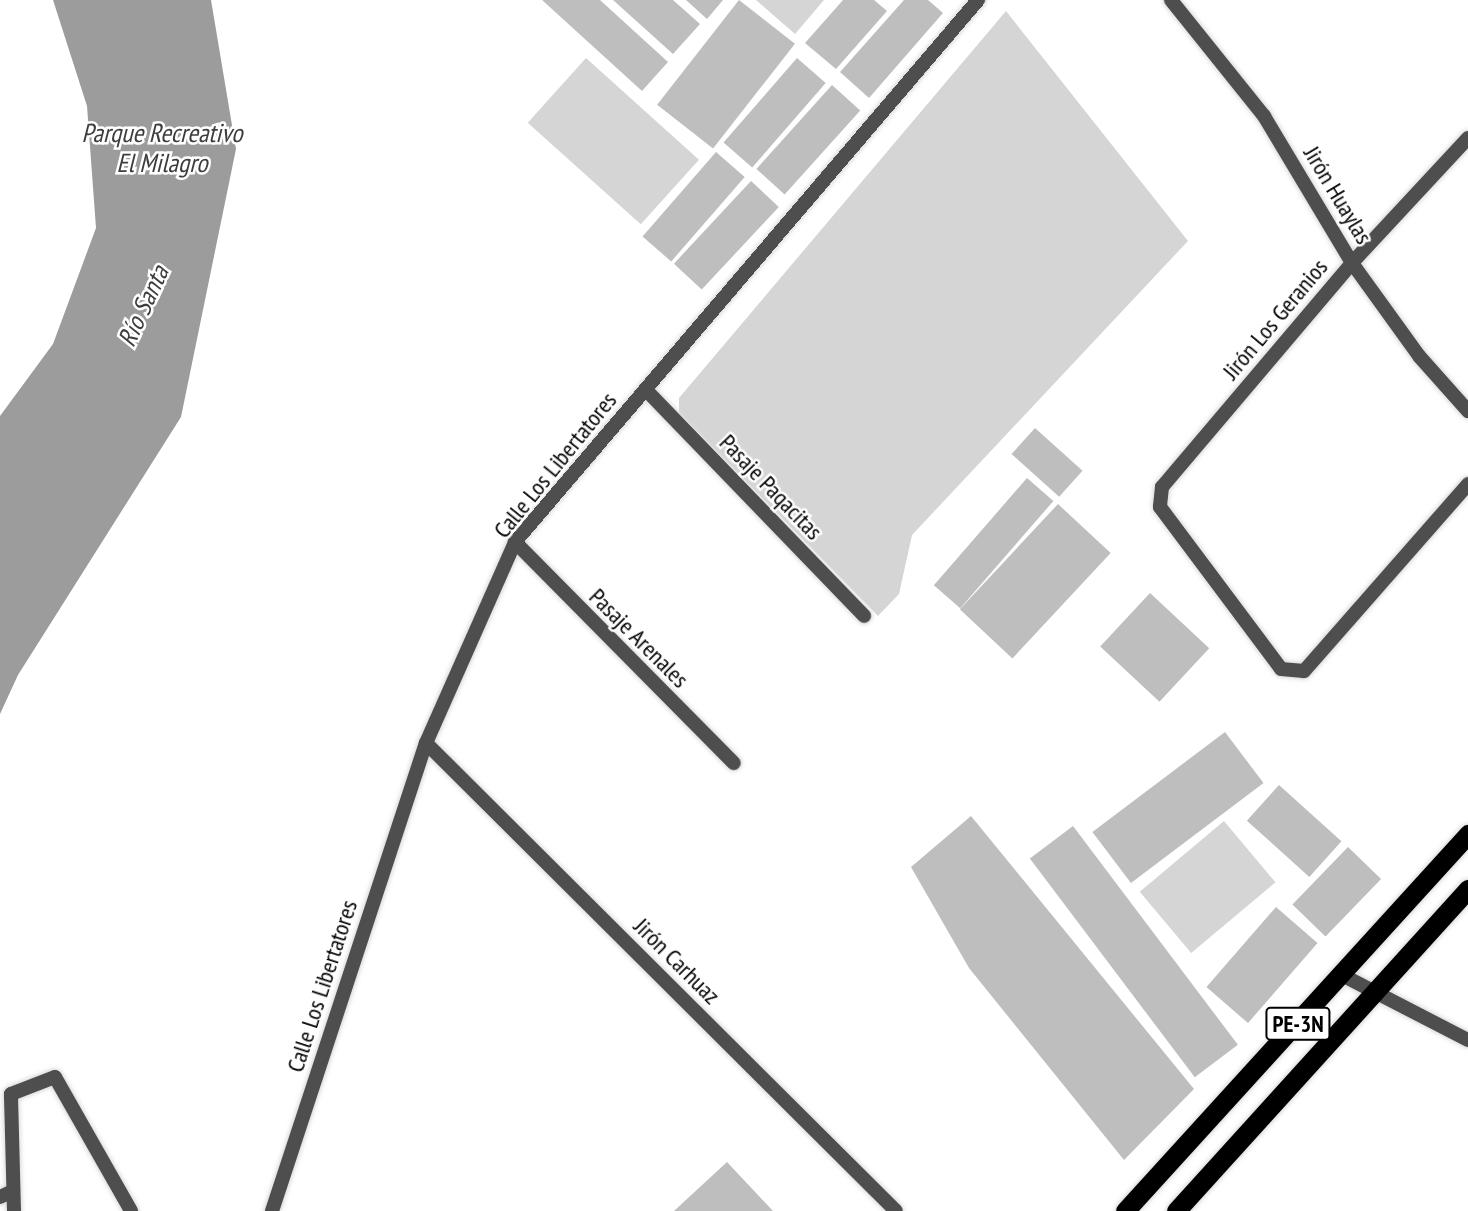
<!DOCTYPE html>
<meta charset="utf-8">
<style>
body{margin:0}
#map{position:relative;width:1468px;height:1211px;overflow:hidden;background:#fff;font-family:"PT Sans Narrow",sans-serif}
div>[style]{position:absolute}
.green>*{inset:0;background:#d5d5d5;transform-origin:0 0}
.water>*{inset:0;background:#9c9c9c}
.building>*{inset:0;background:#bebebe;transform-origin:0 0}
.roads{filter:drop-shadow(0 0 2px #dbdbdb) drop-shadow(0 0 2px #dbdbdb)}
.service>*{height:14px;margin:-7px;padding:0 7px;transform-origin:7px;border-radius:7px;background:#4e4e4e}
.minor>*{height:14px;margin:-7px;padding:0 7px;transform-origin:7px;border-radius:7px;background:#4e4e4e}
.trunk>*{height:19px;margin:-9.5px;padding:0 9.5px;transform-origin:9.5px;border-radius:9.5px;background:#000}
span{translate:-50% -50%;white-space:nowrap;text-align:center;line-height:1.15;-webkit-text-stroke:5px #fff;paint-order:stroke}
.shield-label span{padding:2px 5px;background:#fff;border:2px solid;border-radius:5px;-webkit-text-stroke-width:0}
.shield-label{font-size:23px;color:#000;font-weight:700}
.street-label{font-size:24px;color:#000}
.water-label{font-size:26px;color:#3d3d3d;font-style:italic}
</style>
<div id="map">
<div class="green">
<div style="clip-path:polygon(756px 0,824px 0,795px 34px)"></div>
<div style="clip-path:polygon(1006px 11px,1188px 241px,912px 535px,899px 594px,878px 616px,679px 413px,679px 398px)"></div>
<div style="left:586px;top:58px;width:152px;height:87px;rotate:42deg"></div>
<div style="left:1224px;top:821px;width:80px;height:110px;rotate:50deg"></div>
</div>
<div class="water">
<div style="clip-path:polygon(53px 0,211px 0,236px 149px,181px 417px,18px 675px,0 714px,0 416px,53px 344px,96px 228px,87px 106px)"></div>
</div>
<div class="building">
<div style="clip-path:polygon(542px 0,600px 0,668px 62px,642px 91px)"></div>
<div style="clip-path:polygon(613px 0,673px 0,700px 24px,673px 54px)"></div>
<div style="clip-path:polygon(686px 0,723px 0,707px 19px)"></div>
<div style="left:739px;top:0;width:71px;height:133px;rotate:38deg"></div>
<div style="clip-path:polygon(843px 0,874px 0,887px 11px,836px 69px,805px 43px)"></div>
<div style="clip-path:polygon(904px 0,928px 0,943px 13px,869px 98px,840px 72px)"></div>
<div style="left:797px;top:58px;width:38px;height:112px;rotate:41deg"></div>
<div style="left:832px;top:85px;width:38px;height:113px;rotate:42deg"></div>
<div style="left:716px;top:152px;width:38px;height:112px;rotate:41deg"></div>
<div style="left:751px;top:181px;width:38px;height:113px;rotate:43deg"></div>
<div style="left:1035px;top:428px;width:64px;height:35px;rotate:42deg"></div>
<div style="left:1027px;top:478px;width:35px;height:142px;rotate:41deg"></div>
<div style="left:1058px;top:504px;width:72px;height:144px;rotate:43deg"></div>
<div style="left:1150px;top:593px;width:81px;height:73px;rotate:43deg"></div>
<div style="left:1225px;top:732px;width:64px;height:166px;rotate:53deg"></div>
<div style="left:1279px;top:785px;width:84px;height:48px;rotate:42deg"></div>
<div style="clip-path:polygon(971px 816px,1194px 1089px,1124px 1160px,969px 968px,911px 867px)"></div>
<div style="left:1073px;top:826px;width:274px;height:54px;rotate:53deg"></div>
<div style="left:1348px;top:847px;width:46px;height:80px;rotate:44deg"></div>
<div style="left:1276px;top:907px;width:55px;height:106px;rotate:41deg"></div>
<div style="clip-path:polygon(727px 1162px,773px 1211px,674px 1211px)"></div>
</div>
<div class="roads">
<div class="service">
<div style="left:515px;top:542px;width:311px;rotate:45.3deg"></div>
<div style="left:14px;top:1211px;width:117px;rotate:-91.5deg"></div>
<div style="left:11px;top:1094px;width:47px;rotate:-21.1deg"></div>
</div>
<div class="minor">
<div style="left:1171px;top:0;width:149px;rotate:51.3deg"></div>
<div style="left:1264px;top:116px;width:171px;rotate:59.1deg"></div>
<div style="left:1352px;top:263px;width:115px;rotate:54.2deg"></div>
<div style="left:1419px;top:356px;width:74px;rotate:48.3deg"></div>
<div style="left:1468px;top:138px;width:171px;rotate:132.9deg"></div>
<div style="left:1352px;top:263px;width:294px;rotate:130.3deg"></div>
<div style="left:1162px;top:487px;width:20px;rotate:96deg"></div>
<div style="left:1160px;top:507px;width:202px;rotate:53.2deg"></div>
<div style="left:1281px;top:669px;width:23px;rotate:5deg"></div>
<div style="left:1304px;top:671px;width:249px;rotate:-48.7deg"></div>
<div style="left:646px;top:390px;width:314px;rotate:46deg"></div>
<div style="left:426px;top:743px;width:663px;rotate:44.88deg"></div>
<div style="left:1342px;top:975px;width:142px;rotate:27.3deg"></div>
<div style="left:55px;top:1077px;width:154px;rotate:60.4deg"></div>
<div style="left:0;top:1197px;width:14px;rotate:-25deg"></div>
<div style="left:272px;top:1211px;width:493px;rotate:-71.8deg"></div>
<div style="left:426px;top:743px;width:220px;rotate:-66.1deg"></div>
<div style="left:515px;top:542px;width:713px;rotate:-49.49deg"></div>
</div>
<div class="trunk">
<div style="left:1125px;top:1211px;width:510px;rotate:-47.7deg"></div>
<div style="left:1176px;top:1211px;width:435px;rotate:-47.8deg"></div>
</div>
</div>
<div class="shield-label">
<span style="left:1298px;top:1024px">PE-3N</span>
</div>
<div class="street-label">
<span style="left:1338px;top:195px;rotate:59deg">Jirón Huaylas</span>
<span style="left:1275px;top:319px;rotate:-50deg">Jirón Los Geranios</span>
<span style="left:555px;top:465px;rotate:-51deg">Calle Los Libertatores</span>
<span style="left:771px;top:487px;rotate:46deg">Pasaje Paqacitas</span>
<span style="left:639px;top:638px;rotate:45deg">Pasaje Arenales</span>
<span style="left:677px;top:961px;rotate:45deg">Jirón Carhuaz</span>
<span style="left:322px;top:986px;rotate:-72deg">Calle Los Libertatores</span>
</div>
<div class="water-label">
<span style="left:162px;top:148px">Parque Recreativo<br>El Milagro</span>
<span style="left:143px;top:306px;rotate:-65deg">Río Santa</span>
</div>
</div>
